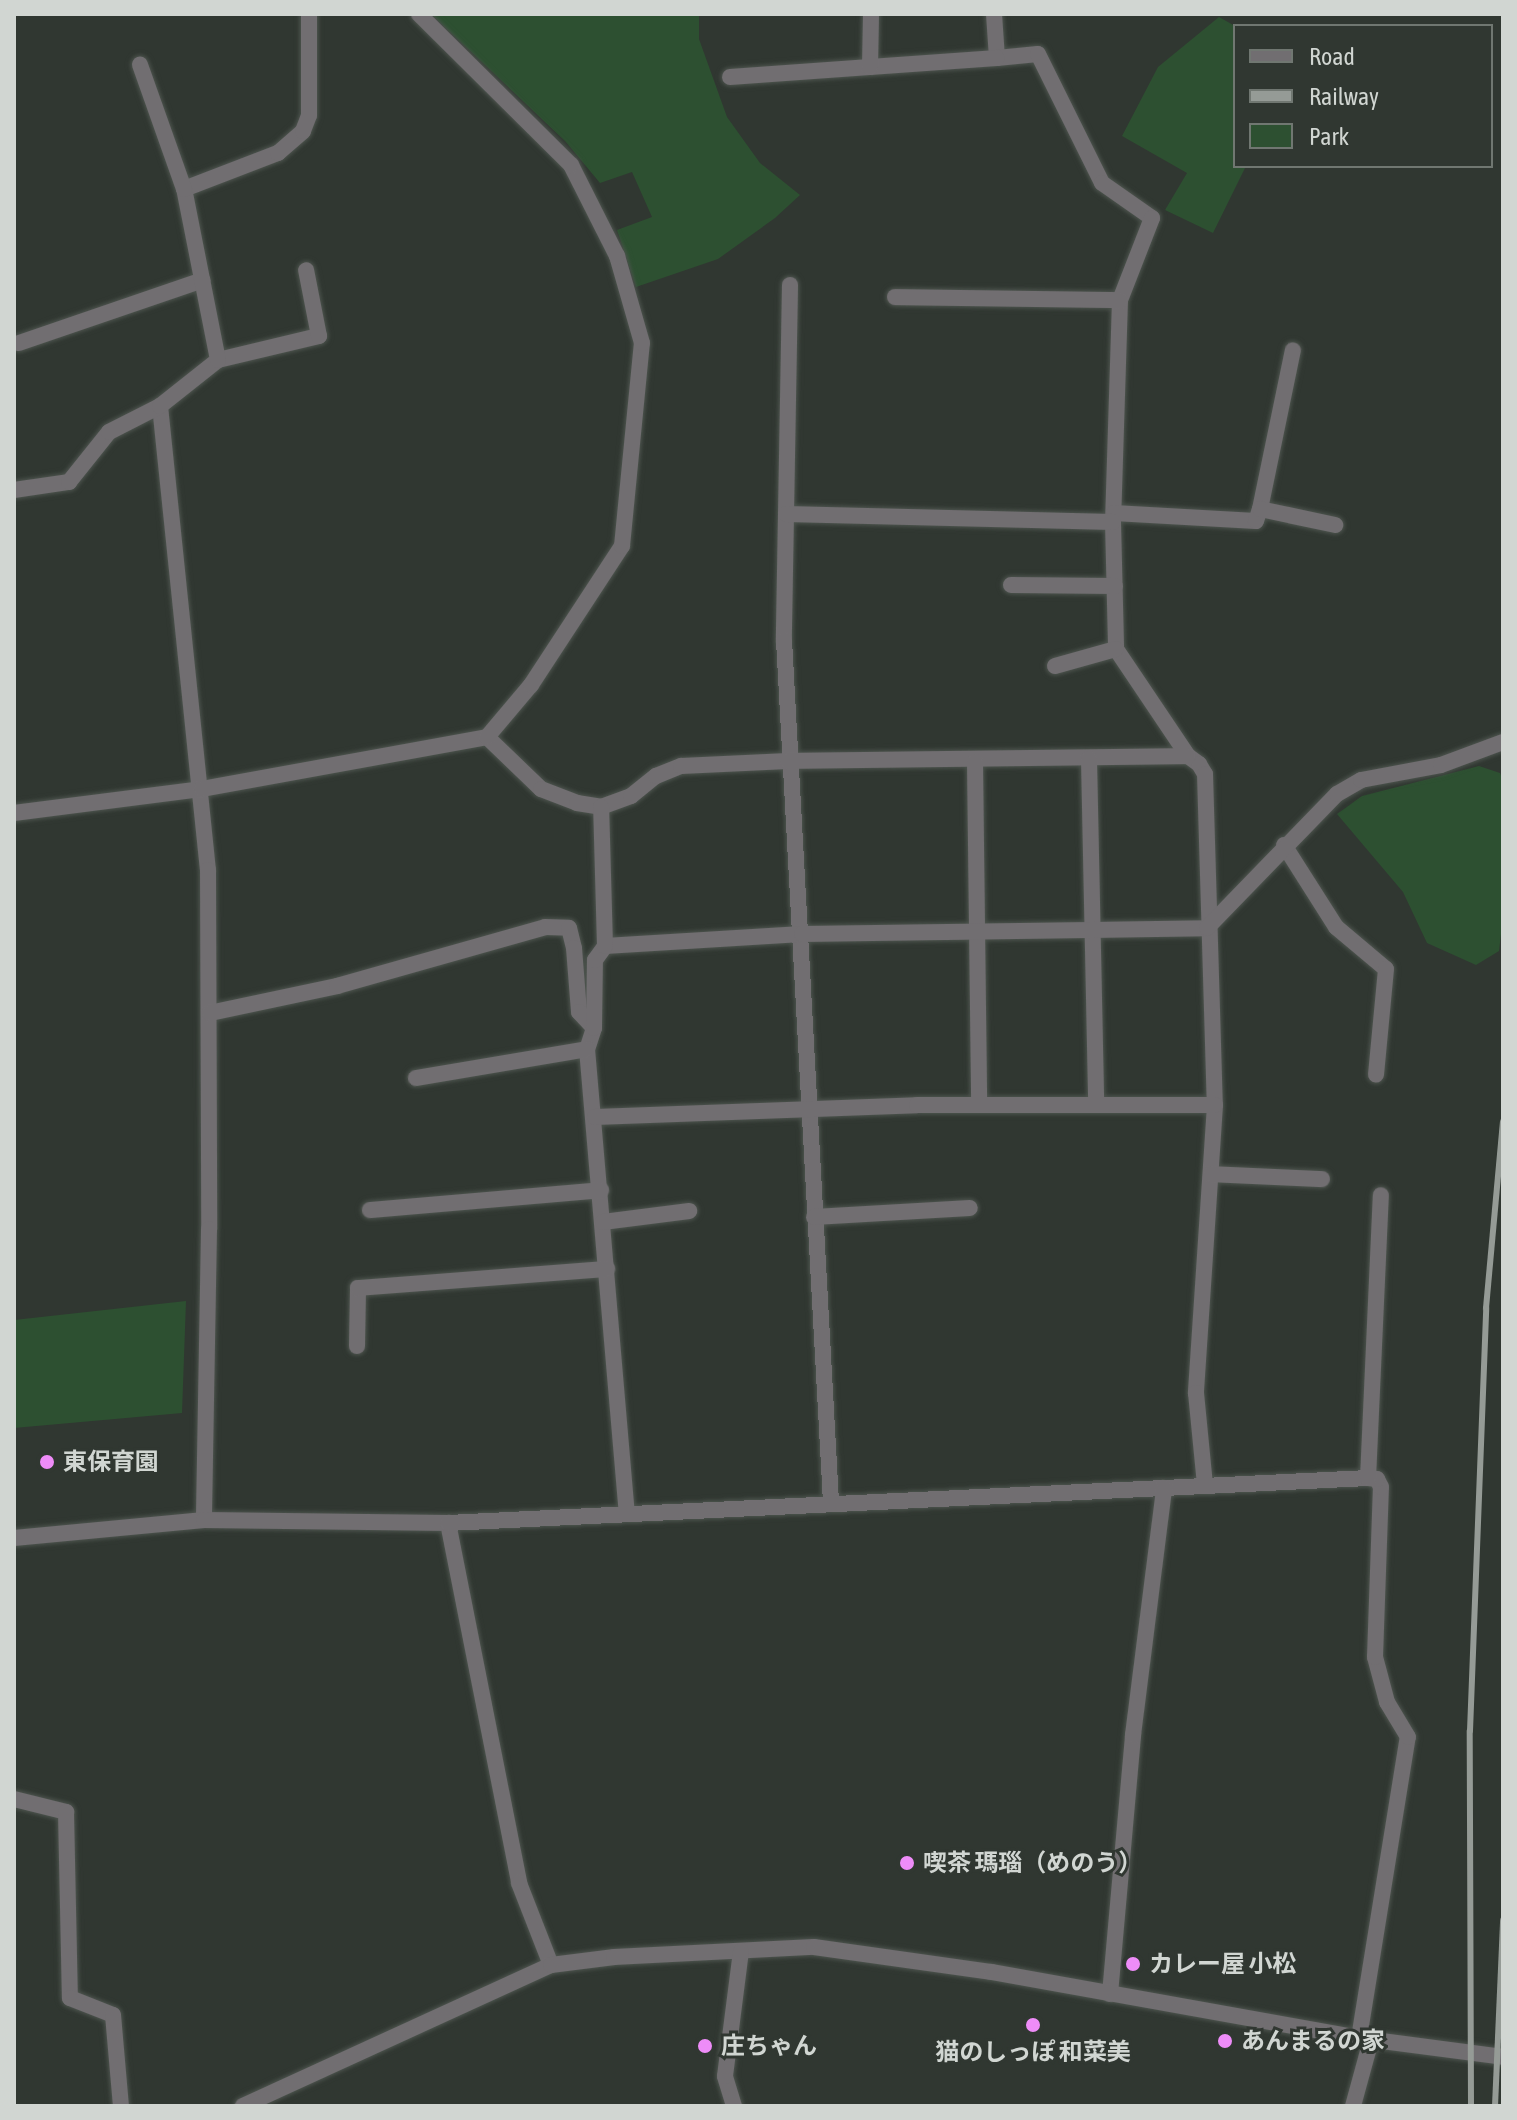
<!DOCTYPE html>
<meta charset="utf-8">
<style>
body{margin:0}
#map{position:relative;width:1517px;height:2120px;overflow:hidden;background:#303731;font-family:"Asap Condensed","Noto Sans JP",sans-serif}
div>[style]{position:absolute}
.green>*{inset:0;background:#2d5031}
.roads{filter:drop-shadow(0 0 2px #4d544e) drop-shadow(0 0 2px #4d544e)}
.minor>*{height:16px;margin:-8px;padding:0 8px;transform-origin:8px;border-radius:8px;background:#716e71}
.rail>*{height:6px;margin:-3px;padding:0 3px;transform-origin:3px;border-radius:3px;background:#959b96}
.dots>*{width:22px;height:22px;translate:-50% -50%;box-sizing:border-box;border:4px solid #303731;border-radius:50%}
span{translate:-50% -50%;white-space:nowrap;text-align:center;line-height:1.15;-webkit-text-stroke:6px #303731;paint-order:stroke}
.poi-label{font-size:24px;color:#d1d6d2;font-weight:700}
.left{translate:0 -50%;text-align:left}
.frame{position:absolute;inset:0;border:16px solid #d1d6d2;pointer-events:none}
.legend{position:absolute;left:1233px;top:24px;width:260px;height:144px;box-sizing:border-box;background:#303731;border:2px solid #707771;margin:0;padding:10px 14px;list-style:none;font-size:24px;color:#d1d6d2}
.legend li{display:flex;align-items:center;gap:16px;height:40px}
.legend b{width:40px;border:2px solid #707771}
</style>
<div id="map">
<div class="green">
<div style="clip-path:polygon(431px 14px,699px 14px,699px 39px,727px 117px,760px 163px,800px 195px,775px 218px,718px 259px,636px 287px,617px 230px,652px 217px,632px 172px,600px 183px,565px 141px)"></div>
<div style="clip-path:polygon(1219px 17px,1235px 26px,1235px 166px,1246px 166px,1213px 233px,1165px 210px,1187px 173px,1122px 136px,1158px 67px)"></div>
<div style="clip-path:polygon(1479px 766px,1500px 773px,1503px 781px,1503px 917px,1499px 951px,1476px 965px,1427px 943px,1403px 892px,1337px 814px,1362px 796px)"></div>
<div style="clip-path:polygon(186px 1301px,182px 1413px,14px 1428px,14px 1320px)"></div>
</div>
<div class="roads">
<div class="minor">
<div style="left:994px;top:14px;width:44px;rotate:86.1deg"></div>
<div style="left:997px;top:58px;width:41px;rotate:-5.6deg"></div>
<div style="left:1038px;top:54px;width:144px;rotate:63.6deg"></div>
<div style="left:1102px;top:183px;width:61px;rotate:35deg"></div>
<div style="left:1152px;top:218px;width:88px;rotate:111.3deg"></div>
<div style="left:1120px;top:300px;width:222px;rotate:91.8deg"></div>
<div style="left:1113px;top:522px;width:127px;rotate:88.6deg"></div>
<div style="left:1116px;top:649px;width:129px;rotate:56.1deg"></div>
<div style="left:1188px;top:756px;width:14px;rotate:36deg"></div>
<div style="left:1199px;top:764px;width:12px;rotate:59deg"></div>
<div style="left:1205px;top:774px;width:331px;rotate:88.3deg"></div>
<div style="left:1215px;top:1105px;width:289px;rotate:93.8deg"></div>
<div style="left:1196px;top:1393px;width:92px;rotate:84.4deg"></div>
<div style="left:870px;top:67px;width:127px;rotate:-4.1deg"></div>
<div style="left:730px;top:77px;width:140px;rotate:-4.1deg"></div>
<div style="left:870px;top:67px;width:53px;rotate:-88.9deg"></div>
<div style="left:184px;top:189px;width:101px;rotate:-21deg"></div>
<div style="left:278px;top:153px;width:33px;rotate:-41deg"></div>
<div style="left:303px;top:131px;width:17px;rotate:-69deg"></div>
<div style="left:309px;top:115px;width:101px;rotate:-90deg"></div>
<div style="left:790px;top:285px;width:355px;rotate:91deg"></div>
<div style="left:784px;top:640px;width:864px;rotate:86.88deg"></div>
<div style="left:895px;top:297px;width:225px;rotate:0.8deg"></div>
<div style="left:19px;top:343px;width:194px;rotate:-18.9deg"></div>
<div style="left:218px;top:360px;width:104px;rotate:-13.4deg"></div>
<div style="left:319px;top:336px;width:67px;rotate:-101.1deg"></div>
<div style="left:160px;top:406px;width:466px;rotate:84.1deg"></div>
<div style="left:208px;top:870px;width:359px;rotate:89.8deg"></div>
<div style="left:209px;top:1229px;width:291px;rotate:91deg"></div>
<div style="left:14px;top:490px;width:56px;rotate:-8.3deg"></div>
<div style="left:69px;top:482px;width:64px;rotate:-51.3deg"></div>
<div style="left:109px;top:432px;width:57px;rotate:-27deg"></div>
<div style="left:160px;top:406px;width:74px;rotate:-38.4deg"></div>
<div style="left:218px;top:360px;width:174px;rotate:-101.2deg"></div>
<div style="left:184px;top:189px;width:132px;rotate:-109.5deg"></div>
<div style="left:1260px;top:509px;width:162px;rotate:-78.3deg"></div>
<div style="left:1114px;top:513px;width:142px;rotate:3.2deg"></div>
<div style="left:1256px;top:521px;width:13px;rotate:-72deg"></div>
<div style="left:1260px;top:509px;width:77px;rotate:12deg"></div>
<div style="left:786px;top:514px;width:327px;rotate:1.4deg"></div>
<div style="left:1011px;top:585px;width:104px;rotate:0.6deg"></div>
<div style="left:1055px;top:666px;width:63px;rotate:-15.6deg"></div>
<div style="left:487px;top:737px;width:75px;rotate:43.9deg"></div>
<div style="left:541px;top:789px;width:39px;rotate:21deg"></div>
<div style="left:577px;top:803px;width:24px;rotate:9deg"></div>
<div style="left:601px;top:807px;width:32px;rotate:-20deg"></div>
<div style="left:631px;top:796px;width:32px;rotate:-39deg"></div>
<div style="left:656px;top:776px;width:27px;rotate:-22deg"></div>
<div style="left:681px;top:766px;width:107px;rotate:-2.7deg"></div>
<div style="left:788px;top:761px;width:400px;rotate:-0.7deg"></div>
<div style="left:1089px;top:759px;width:344px;rotate:88.8deg"></div>
<div style="left:975px;top:762px;width:342px;rotate:89.3deg"></div>
<div style="left:14px;top:813px;width:190px;rotate:-7.3deg"></div>
<div style="left:202px;top:789px;width:290px;rotate:-10.3deg"></div>
<div style="left:487px;top:737px;width:68px;rotate:-49.8deg"></div>
<div style="left:531px;top:685px;width:166px;rotate:-56.8deg"></div>
<div style="left:622px;top:546px;width:204px;rotate:-84.4deg"></div>
<div style="left:642px;top:343px;width:91px;rotate:-106deg"></div>
<div style="left:617px;top:256px;width:102px;rotate:-116.8deg"></div>
<div style="left:571px;top:165px;width:214px;rotate:-135.2deg"></div>
<div style="left:1284px;top:845px;width:97px;rotate:57.6deg"></div>
<div style="left:1336px;top:927px;width:65px;rotate:40deg"></div>
<div style="left:1386px;top:969px;width:106px;rotate:95.4deg"></div>
<div style="left:605px;top:946px;width:197px;rotate:-3.5deg"></div>
<div style="left:802px;top:934px;width:405px;rotate:-0.8deg"></div>
<div style="left:1207px;top:928px;width:187px;rotate:-45.9deg"></div>
<div style="left:1337px;top:794px;width:28px;rotate:-30deg"></div>
<div style="left:1361px;top:780px;width:81px;rotate:-10.6deg"></div>
<div style="left:1441px;top:765px;width:66px;rotate:-20.4deg"></div>
<div style="left:210px;top:1013px;width:130px;rotate:-12deg"></div>
<div style="left:337px;top:986px;width:216px;rotate:-15.8deg"></div>
<div style="left:545px;top:927px;width:24px;rotate:2deg"></div>
<div style="left:569px;top:928px;width:21px;rotate:76deg"></div>
<div style="left:574px;top:948px;width:64px;rotate:85.5deg"></div>
<div style="left:579px;top:1012px;width:22px;rotate:47deg"></div>
<div style="left:594px;top:1028px;width:22px;rotate:108deg"></div>
<div style="left:587px;top:1049px;width:465px;rotate:85.1deg"></div>
<div style="left:594px;top:1028px;width:68px;rotate:-89.2deg"></div>
<div style="left:595px;top:960px;width:17px;rotate:-54deg"></div>
<div style="left:605px;top:946px;width:139px;rotate:-91.6deg"></div>
<div style="left:416px;top:1078px;width:173px;rotate:-9.6deg"></div>
<div style="left:595px;top:1117px;width:322px;rotate:-2.1deg"></div>
<div style="left:917px;top:1105px;width:298px"></div>
<div style="left:1211px;top:1174px;width:111px;rotate:2.6deg"></div>
<div style="left:370px;top:1210px;width:232px;rotate:-4.9deg"></div>
<div style="left:814px;top:1217px;width:156px;rotate:-3.3deg"></div>
<div style="left:603px;top:1222px;width:87px;rotate:-7.3deg"></div>
<div style="left:357px;top:1346px;width:58px;rotate:-89deg"></div>
<div style="left:358px;top:1288px;width:250px;rotate:-4.4deg"></div>
<div style="left:448px;top:1523px;width:367px;rotate:78.8deg"></div>
<div style="left:519px;top:1883px;width:88px;rotate:68.7deg"></div>
<div style="left:14px;top:1538px;width:191px;rotate:-5.4deg"></div>
<div style="left:204px;top:1520px;width:244px;rotate:0.7deg"></div>
<div style="left:448px;top:1523px;width:921px;rotate:-2.8deg"></div>
<div style="left:14px;top:1799px;width:54px;rotate:14deg"></div>
<div style="left:66px;top:1812px;width:186px;rotate:88.8deg"></div>
<div style="left:70px;top:1998px;width:46px;rotate:21.6deg"></div>
<div style="left:113px;top:2015px;width:91px;rotate:85deg"></div>
<div style="left:1110px;top:1994px;width:260px;rotate:-84.9deg"></div>
<div style="left:1133px;top:1735px;width:249px;rotate:-82.8deg"></div>
<div style="left:1359px;top:2038px;width:305px;rotate:-80.8deg"></div>
<div style="left:1408px;top:1737px;width:41px;rotate:-121deg"></div>
<div style="left:1387px;top:1702px;width:47px;rotate:-104.9deg"></div>
<div style="left:1375px;top:1657px;width:170px;rotate:-88deg"></div>
<div style="left:1381px;top:1487px;width:9px;rotate:-117deg"></div>
<div style="left:1377px;top:1479px;width:9px;rotate:-174deg"></div>
<div style="left:1368px;top:1478px;width:283px;rotate:-87.4deg"></div>
<div style="left:243px;top:2106px;width:339px;rotate:-24.6deg"></div>
<div style="left:551px;top:1965px;width:64px;rotate:-7.2deg"></div>
<div style="left:614px;top:1957px;width:200px;rotate:-2.9deg"></div>
<div style="left:814px;top:1947px;width:180px;rotate:8deg"></div>
<div style="left:992px;top:1972px;width:373px;rotate:10.2deg"></div>
<div style="left:1359px;top:2038px;width:145px;rotate:7.5deg"></div>
<div style="left:734px;top:2106px;width:31px;rotate:-107deg"></div>
<div style="left:725px;top:2076px;width:126px;rotate:-82.7deg"></div>
<div style="left:1353px;top:2106px;width:68px;rotate:-74.7deg"></div>
</div>
</div>
<div class="rail">
<div style="left:1471px;top:2106px;width:375px;rotate:-90.2deg"></div>
<div style="left:1470px;top:1731px;width:423px;rotate:-87.8deg"></div>
<div style="left:1486px;top:1308px;width:187px;rotate:-84.8deg"></div>
<div style="left:1495px;top:2106px;width:186px;rotate:-87.5deg"></div>
</div>
<div class="dots">
<div style="left:47px;top:1462px;background:#ee8cf8"></div>
<div style="left:907px;top:1863px;background:#ee8cf8"></div>
<div style="left:1133px;top:1964px;background:#ee8cf8"></div>
<div style="left:1033px;top:2025px;background:#ee8cf8"></div>
<div style="left:1225px;top:2041px;background:#ee8cf8"></div>
<div style="left:705px;top:2046px;background:#ee8cf8"></div>
</div>
<div class="poi-label">
<span class="left" style="left:63px;top:1462px">東保育園</span>
<span class="left" style="left:923px;top:1863px">喫茶 瑪瑙（めのう）</span>
<span class="left" style="left:1149px;top:1964px">カレー屋 小松</span>
<span class="left" style="left:1241px;top:2041px">あんまるの家</span>
<span class="left" style="left:721px;top:2046px">庄ちゃん</span>
<span style="left:1033px;top:2052px">猫のしっぽ 和菜美</span>
</div>
<div class="frame"></div>
<ul class="legend">
<li><b style="height:10px;background:#716e71"></b>Road</li>
<li><b style="height:10px;background:#959b96"></b>Railway</li>
<li><b style="height:22px;background:#2d5031"></b>Park</li>
</ul>
</div>
